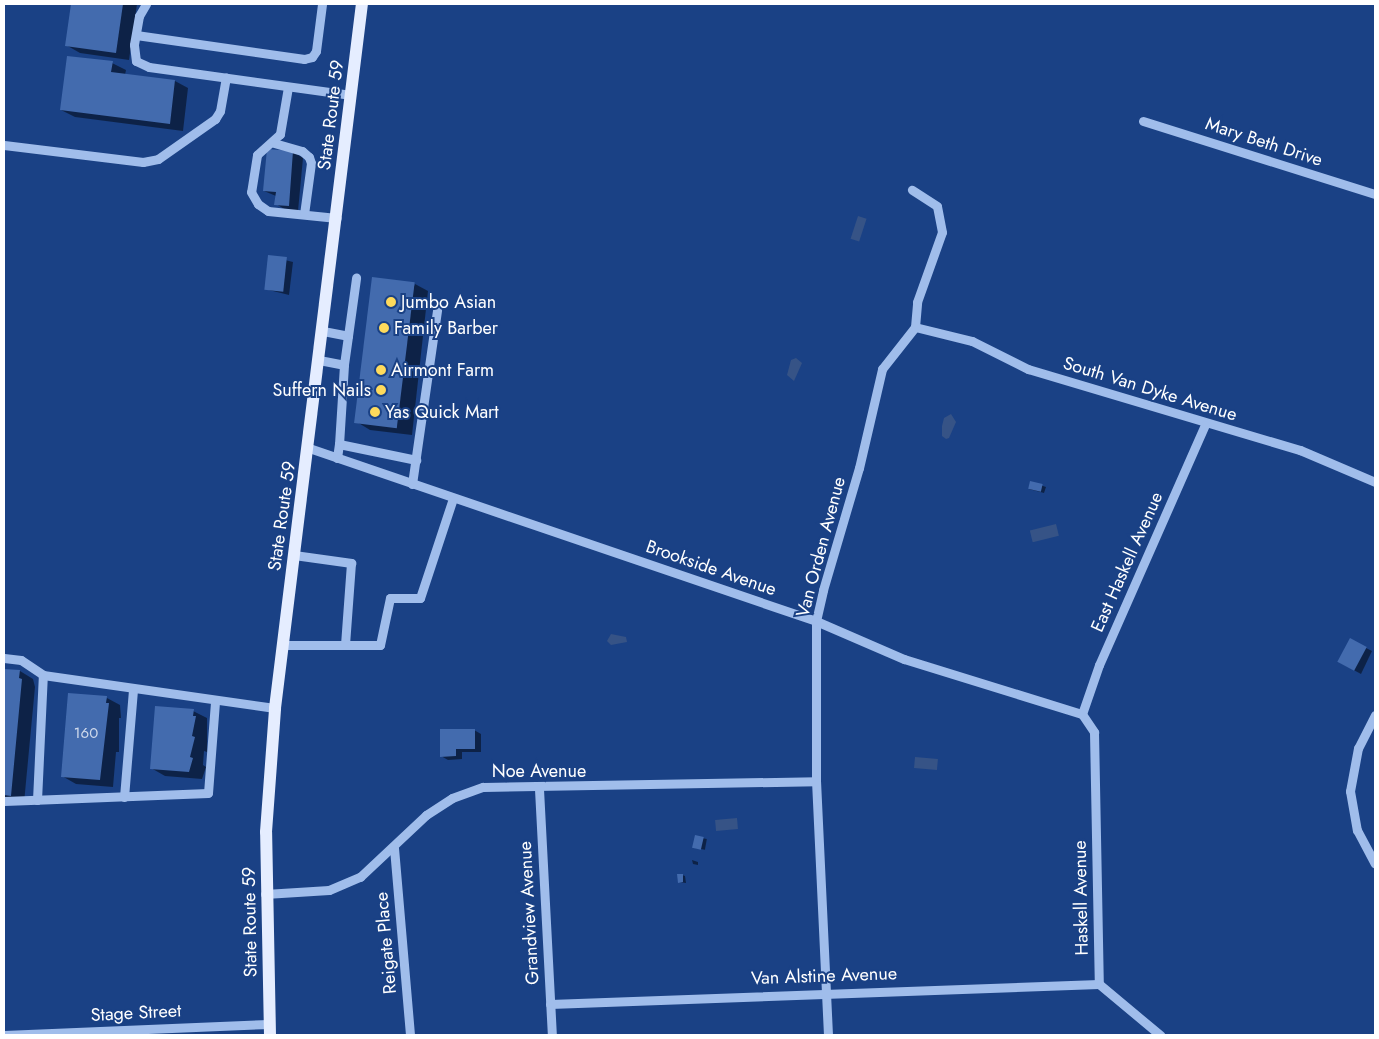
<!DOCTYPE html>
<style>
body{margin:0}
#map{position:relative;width:1379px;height:1039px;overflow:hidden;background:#1a4185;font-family:Jost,sans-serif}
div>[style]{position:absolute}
.water>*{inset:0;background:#365386;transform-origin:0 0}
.shadow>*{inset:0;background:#0007;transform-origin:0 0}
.building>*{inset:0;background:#436bae;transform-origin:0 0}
.minor>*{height:9px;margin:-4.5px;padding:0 4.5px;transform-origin:4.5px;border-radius:4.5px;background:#a0bdeb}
.major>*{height:12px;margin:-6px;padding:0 6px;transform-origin:6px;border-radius:6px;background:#e5edff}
.dots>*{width:14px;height:14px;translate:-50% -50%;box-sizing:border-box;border:2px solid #1a4185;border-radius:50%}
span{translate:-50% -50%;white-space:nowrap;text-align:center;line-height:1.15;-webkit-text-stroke:4px #1a4185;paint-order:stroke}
.number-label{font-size:15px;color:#d0daeb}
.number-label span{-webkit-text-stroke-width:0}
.street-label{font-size:18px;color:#fff}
.poi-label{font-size:18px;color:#fff}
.left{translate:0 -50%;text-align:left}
.right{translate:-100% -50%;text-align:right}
.frame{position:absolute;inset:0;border:5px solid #fff;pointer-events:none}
</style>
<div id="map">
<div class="water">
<div style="left:858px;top:216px;width:9px;height:24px;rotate:18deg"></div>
<div style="clip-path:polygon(796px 358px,802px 363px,794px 381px,787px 375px,791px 360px)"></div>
<div style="clip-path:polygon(951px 414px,956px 422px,949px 438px,946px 439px,942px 436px,942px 426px,944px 418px)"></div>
<div style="left:1056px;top:524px;width:12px;height:27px;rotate:76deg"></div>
<div style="clip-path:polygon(611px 634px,626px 637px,627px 642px,611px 645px,607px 641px)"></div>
<div style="left:915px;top:757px;width:23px;height:11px;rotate:5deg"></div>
<div style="left:737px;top:818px;width:11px;height:22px;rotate:85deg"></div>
</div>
<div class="shadow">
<div style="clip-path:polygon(72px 4px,137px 4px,129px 60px,80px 53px,66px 45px)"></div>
<div style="clip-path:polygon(112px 63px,126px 70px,125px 75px,175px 81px,188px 88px,183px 131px,75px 117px,61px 110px)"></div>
<div style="clip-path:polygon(293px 152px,303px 158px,298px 211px,286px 210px,276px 204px,276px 196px,264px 191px)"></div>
<div style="clip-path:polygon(269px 256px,293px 262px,289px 295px,265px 289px)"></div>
<div style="clip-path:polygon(415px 284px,428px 291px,412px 435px,370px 430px,357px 422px)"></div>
<div style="clip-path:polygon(1031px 482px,1046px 487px,1044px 493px,1029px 489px)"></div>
<div style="clip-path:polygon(1366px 648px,1372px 651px,1361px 674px,1339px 662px)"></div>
<div style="clip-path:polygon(4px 670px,20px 671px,33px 679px,35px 687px,24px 803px,4px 801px)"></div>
<div style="clip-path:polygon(107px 698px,120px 705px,121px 718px,119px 718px,119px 752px,116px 752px,113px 787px,76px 784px,62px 776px)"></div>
<div style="clip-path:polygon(193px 711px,207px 718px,207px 752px,204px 751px,203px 765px,206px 767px,202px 779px,165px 776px,151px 768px)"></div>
<div style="clip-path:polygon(474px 730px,481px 734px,481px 752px,462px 752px,462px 759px,448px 760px,441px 756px)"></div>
<div style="left:696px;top:837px;width:11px;height:11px;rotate:10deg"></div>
<div style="clip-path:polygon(692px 860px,698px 862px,698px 865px,693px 864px)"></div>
<div style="clip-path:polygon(682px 875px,685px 876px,686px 883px,679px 882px)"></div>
</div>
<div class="building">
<div style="clip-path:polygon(71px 4px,123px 4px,116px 53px,65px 46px)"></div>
<div style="clip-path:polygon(67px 56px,113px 61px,111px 72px,175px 80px,170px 124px,60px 110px)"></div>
<div style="clip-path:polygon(267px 149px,293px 151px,289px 206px,274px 205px,276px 192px,263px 191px)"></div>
<div style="left:268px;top:255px;width:19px;height:35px;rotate:6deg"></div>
<div style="left:372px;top:277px;width:43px;height:147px;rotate:7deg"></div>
<div style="left:1030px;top:481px;width:13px;height:8px;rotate:13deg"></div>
<div style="left:1350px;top:638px;width:19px;height:27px;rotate:28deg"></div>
<div style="clip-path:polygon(4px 669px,20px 670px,19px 678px,22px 679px,11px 796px,4px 795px)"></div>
<div style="clip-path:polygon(68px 693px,107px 696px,106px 703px,109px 703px,100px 780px,61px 777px)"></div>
<div style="clip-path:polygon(155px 706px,194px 709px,193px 716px,196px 716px,192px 736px,195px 737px,190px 757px,193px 758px,189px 772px,150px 769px)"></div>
<div style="clip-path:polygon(440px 729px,475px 729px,475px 749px,456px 749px,456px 756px,440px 757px)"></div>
<div style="left:695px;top:835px;width:9px;height:13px;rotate:13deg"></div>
<div style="clip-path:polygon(677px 874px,683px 874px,683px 882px,678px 883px)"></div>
</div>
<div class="minor">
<div style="left:146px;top:4px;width:14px;rotate:120deg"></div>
<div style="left:139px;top:16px;width:29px;rotate:100deg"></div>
<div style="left:134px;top:45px;width:16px;rotate:83deg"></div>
<div style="left:136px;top:61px;width:14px;rotate:25deg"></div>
<div style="left:149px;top:67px;width:204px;rotate:7.9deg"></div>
<div style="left:136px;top:35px;width:170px;rotate:8.1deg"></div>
<div style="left:304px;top:59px;width:8px;rotate:-14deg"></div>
<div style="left:312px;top:57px;width:7px;rotate:-56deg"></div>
<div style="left:316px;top:51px;width:47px;rotate:-82.7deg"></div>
<div style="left:288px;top:87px;width:48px;rotate:99.7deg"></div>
<div style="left:280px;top:134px;width:31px;rotate:138deg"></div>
<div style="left:257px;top:155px;width:37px;rotate:99deg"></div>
<div style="left:251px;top:192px;width:14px;rotate:60deg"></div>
<div style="left:258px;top:204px;width:12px;rotate:35deg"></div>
<div style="left:268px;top:211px;width:69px;rotate:5.8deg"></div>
<div style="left:1143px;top:121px;width:243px;rotate:17.5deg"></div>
<div style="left:274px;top:143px;width:29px;rotate:16deg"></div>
<div style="left:302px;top:151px;width:9px;rotate:41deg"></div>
<div style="left:309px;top:157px;width:6px;rotate:72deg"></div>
<div style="left:311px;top:163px;width:51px;rotate:97.8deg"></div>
<div style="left:4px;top:145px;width:140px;rotate:7deg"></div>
<div style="left:143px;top:162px;width:15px;rotate:-11deg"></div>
<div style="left:158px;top:159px;width:70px;rotate:-35.1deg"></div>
<div style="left:215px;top:119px;width:9px;rotate:-58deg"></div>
<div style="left:220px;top:111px;width:34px;rotate:-80deg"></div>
<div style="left:915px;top:327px;width:59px;rotate:13.8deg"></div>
<div style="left:972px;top:341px;width:63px;rotate:26.6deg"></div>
<div style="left:1028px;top:369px;width:284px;rotate:16.6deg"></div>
<div style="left:1300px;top:450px;width:82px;rotate:23.1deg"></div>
<div style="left:323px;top:331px;width:25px;rotate:11deg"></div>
<div style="left:348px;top:336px;width:29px;rotate:98deg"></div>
<div style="left:348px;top:336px;width:59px;rotate:-82.1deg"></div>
<div style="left:319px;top:360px;width:25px;rotate:11deg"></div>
<div style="left:344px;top:365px;width:79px;rotate:93.6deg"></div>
<div style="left:309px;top:448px;width:536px;rotate:18.84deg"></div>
<div style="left:816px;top:621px;width:96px;rotate:23.4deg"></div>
<div style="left:904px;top:659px;width:186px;rotate:17.2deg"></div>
<div style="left:1082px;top:714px;width:22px;rotate:56deg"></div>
<div style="left:1094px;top:732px;width:252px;rotate:88.9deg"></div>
<div style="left:1099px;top:984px;width:80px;rotate:39.9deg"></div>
<div style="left:337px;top:458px;width:14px;rotate:-82deg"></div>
<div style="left:339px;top:444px;width:79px;rotate:11.7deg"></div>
<div style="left:412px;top:484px;width:176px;rotate:-81.8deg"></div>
<div style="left:294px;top:555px;width:58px;rotate:8deg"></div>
<div style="left:351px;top:563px;width:82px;rotate:94.2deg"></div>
<div style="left:283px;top:645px;width:97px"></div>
<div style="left:380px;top:645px;width:48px;rotate:-78deg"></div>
<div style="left:390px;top:598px;width:30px"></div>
<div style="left:420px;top:598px;width:105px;rotate:-71.7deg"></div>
<div style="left:4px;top:658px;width:17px;rotate:7deg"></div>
<div style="left:21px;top:660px;width:27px;rotate:34deg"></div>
<div style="left:215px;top:702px;width:91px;rotate:94.4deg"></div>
<div style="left:208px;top:793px;width:171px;rotate:177.7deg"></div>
<div style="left:37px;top:800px;width:125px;rotate:-87.3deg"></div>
<div style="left:43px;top:675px;width:234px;rotate:8.1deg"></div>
<div style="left:1082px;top:714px;width:52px;rotate:-70.9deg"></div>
<div style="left:1099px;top:665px;width:262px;rotate:-66.2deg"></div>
<div style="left:1375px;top:715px;width:37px;rotate:117deg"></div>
<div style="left:1358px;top:748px;width:44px;rotate:100.5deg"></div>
<div style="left:1350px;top:791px;width:40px;rotate:80deg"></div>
<div style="left:1357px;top:830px;width:38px;rotate:62deg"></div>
<div style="left:539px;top:789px;width:246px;rotate:87deg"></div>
<div style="left:124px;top:797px;width:107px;rotate:-85.2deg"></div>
<div style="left:4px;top:801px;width:33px;rotate:-2deg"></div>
<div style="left:394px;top:848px;width:188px;rotate:85.1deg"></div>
<div style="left:265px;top:894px;width:64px;rotate:-3.6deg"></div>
<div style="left:329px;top:890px;width:34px;rotate:-23deg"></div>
<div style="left:360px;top:877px;width:91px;rotate:-43.2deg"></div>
<div style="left:426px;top:815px;width:31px;rotate:-33deg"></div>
<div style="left:452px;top:798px;width:33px;rotate:-20deg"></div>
<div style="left:483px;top:787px;width:333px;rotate:-1deg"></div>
<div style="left:550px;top:1004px;width:549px;rotate:-2.09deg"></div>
<div style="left:4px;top:1035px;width:265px;rotate:-2.4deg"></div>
<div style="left:828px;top:1035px;width:254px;rotate:-92.7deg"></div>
<div style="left:816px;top:781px;width:160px;rotate:-90deg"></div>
<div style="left:816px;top:621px;width:32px;rotate:-77deg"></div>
<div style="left:823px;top:590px;width:127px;rotate:-73.6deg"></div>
<div style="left:859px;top:468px;width:102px;rotate:-76.9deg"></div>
<div style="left:882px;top:369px;width:53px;rotate:-51.8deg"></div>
<div style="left:915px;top:327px;width:25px;rotate:-85deg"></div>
<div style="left:917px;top:302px;width:74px;rotate:-70.3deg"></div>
<div style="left:942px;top:232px;width:26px;rotate:-101deg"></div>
<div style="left:937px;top:206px;width:30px;rotate:-147deg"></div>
</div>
<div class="major">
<div style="left:270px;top:1035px;width:203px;rotate:-91.1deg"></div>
<div style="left:266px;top:832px;width:124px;rotate:-85.8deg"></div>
<div style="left:275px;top:708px;width:709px;rotate:-82.96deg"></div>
</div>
<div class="dots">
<div style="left:391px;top:302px;background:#feda5c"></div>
<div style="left:384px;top:328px;background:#feda5c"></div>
<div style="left:381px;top:370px;background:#feda5c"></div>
<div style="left:381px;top:390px;background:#feda5c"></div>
<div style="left:375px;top:412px;background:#feda5c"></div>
</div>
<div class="number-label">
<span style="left:86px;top:734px">160</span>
</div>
<div class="street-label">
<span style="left:331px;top:115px;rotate:-83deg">State Route 59</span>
<span style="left:1264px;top:142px;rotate:18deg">Mary Beth Drive</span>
<span style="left:1150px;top:389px;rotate:17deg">South Van Dyke Avenue</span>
<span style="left:282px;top:516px;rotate:-82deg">State Route 59</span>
<span style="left:821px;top:547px;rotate:-75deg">Van Orden Avenue</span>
<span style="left:1127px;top:562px;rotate:-66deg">East Haskell Avenue</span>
<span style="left:711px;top:568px;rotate:19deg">Brookside Avenue</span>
<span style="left:539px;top:771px">Noe Avenue</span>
<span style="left:1081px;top:898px;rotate:-91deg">Haskell Avenue</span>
<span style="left:529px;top:913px;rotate:-93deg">Grandview Avenue</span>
<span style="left:250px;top:922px;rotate:-91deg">State Route 59</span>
<span style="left:386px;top:943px;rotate:-95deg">Reigate Place</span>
<span style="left:824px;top:976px;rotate:-2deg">Van Alstine Avenue</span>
<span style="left:136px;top:1013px;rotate:-3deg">Stage Street</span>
</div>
<div class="poi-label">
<span class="left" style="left:401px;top:302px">Jumbo Asian</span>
<span class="left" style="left:394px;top:328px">Family Barber</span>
<span class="left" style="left:391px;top:370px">Airmont Farm</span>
<span class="right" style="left:371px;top:390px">Suffern Nails</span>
<span class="left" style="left:385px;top:412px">Yas Quick Mart</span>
</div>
<div class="frame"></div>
</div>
